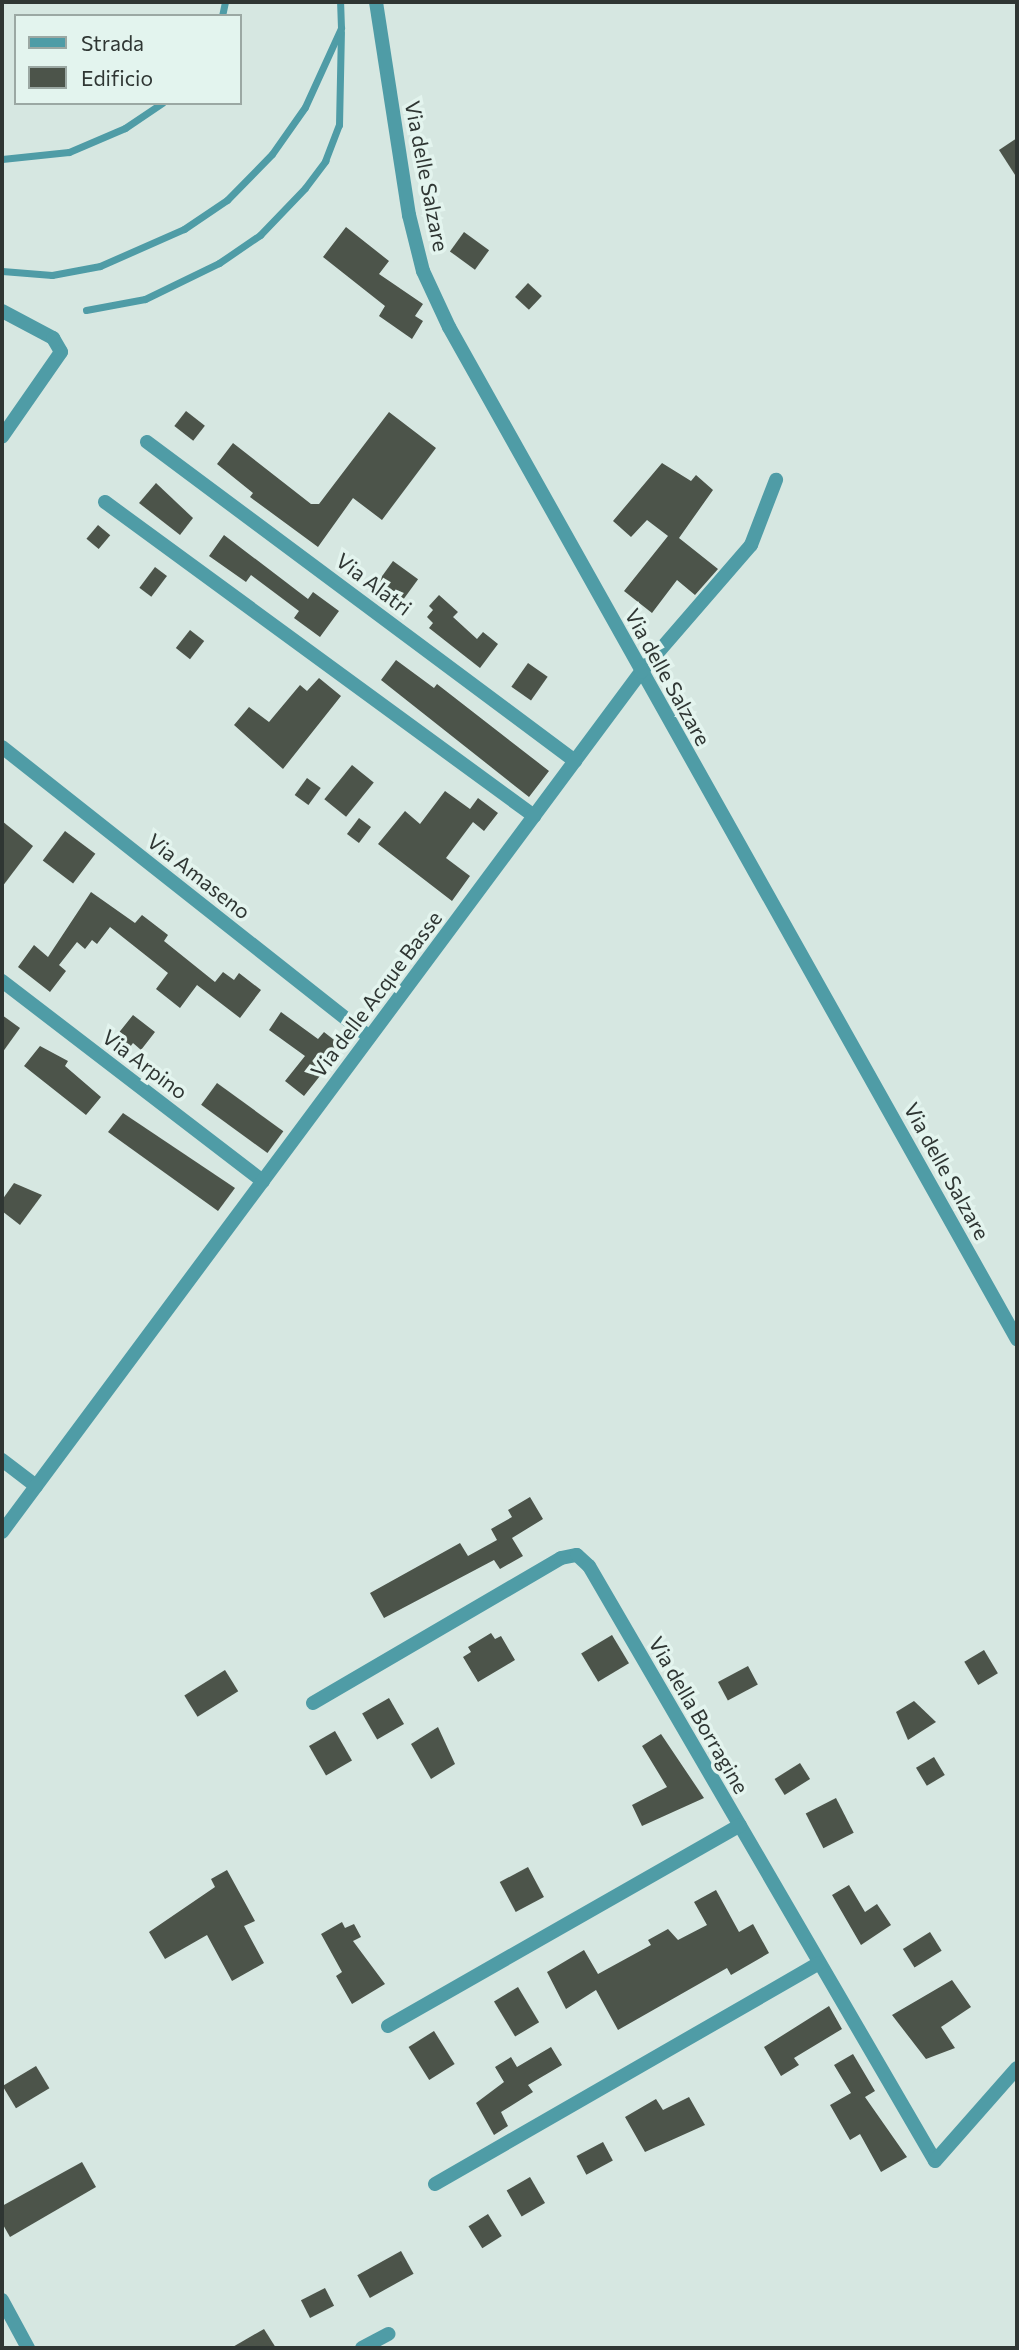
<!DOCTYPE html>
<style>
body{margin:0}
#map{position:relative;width:1019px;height:2350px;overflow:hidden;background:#d6e7e1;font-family:Commissioner,sans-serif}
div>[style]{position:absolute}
.building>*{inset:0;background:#4c544a;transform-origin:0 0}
.lane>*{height:7px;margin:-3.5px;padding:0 3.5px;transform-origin:3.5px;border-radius:3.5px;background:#4f9ca6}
.street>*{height:14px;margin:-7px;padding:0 7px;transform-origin:7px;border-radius:7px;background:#4f9ca6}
span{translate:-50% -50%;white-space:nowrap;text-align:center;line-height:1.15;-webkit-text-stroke:7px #e3f4ee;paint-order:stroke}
.street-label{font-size:21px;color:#2f3633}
.frame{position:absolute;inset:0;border:4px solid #2f3633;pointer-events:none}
.legend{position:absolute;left:14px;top:14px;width:228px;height:91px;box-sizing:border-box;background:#e3f4ee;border:2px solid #9ba8a3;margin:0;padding:9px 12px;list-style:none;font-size:21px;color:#2f3633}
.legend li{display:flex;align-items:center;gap:14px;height:35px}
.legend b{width:35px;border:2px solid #9ba8a3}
</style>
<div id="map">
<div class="building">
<div style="clip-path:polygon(1017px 138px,1017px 178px,999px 150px)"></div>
<div style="clip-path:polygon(346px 227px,389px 261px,379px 274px,423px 304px,415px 316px,423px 321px,412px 339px,379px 316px,385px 306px,323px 257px)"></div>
<div style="left:464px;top:232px;width:31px;height:24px;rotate:36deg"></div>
<div style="left:528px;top:283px;width:19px;height:19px;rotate:43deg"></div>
<div style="left:186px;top:411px;width:24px;height:19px;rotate:38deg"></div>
<div style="clip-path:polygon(389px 412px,436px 448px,382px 520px,353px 498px,318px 547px,250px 497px,253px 493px,217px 464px,233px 443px,311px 504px,319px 504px)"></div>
<div style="clip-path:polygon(662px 463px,691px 481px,696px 475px,713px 490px,679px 538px,718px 569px,695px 595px,677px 580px,652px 613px,624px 591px,668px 536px,647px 520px,631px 537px,613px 521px)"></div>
<div style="clip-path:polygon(156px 483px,193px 518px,180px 535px,139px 503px)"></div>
<div style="left:98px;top:525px;width:16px;height:18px;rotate:40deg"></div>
<div style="clip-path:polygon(224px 535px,308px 599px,313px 592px,339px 611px,320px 637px,294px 618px,299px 611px,251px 575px,246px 582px,209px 556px)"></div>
<div style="left:393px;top:561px;width:31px;height:32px;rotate:36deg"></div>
<div style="left:155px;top:567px;width:15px;height:26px;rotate:37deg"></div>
<div style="clip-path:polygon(439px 595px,458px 612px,453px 617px,477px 639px,483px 632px,498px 644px,480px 668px,429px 628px,433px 623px,427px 617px,433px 610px,429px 606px)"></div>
<div style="left:190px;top:630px;width:18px;height:23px;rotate:38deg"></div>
<div style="clip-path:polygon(396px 660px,434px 688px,437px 684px,549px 771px,529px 797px,381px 680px)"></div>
<div style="left:528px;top:663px;width:24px;height:29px;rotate:35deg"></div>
<div style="clip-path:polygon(319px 678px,341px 696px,283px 769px,234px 725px,249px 707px,269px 722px,300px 685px,307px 691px)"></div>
<div style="left:352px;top:765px;width:28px;height:44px;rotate:39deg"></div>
<div style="left:307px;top:778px;width:17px;height:21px;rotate:36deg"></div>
<div style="clip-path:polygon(445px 791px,470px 809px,478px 798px,498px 813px,484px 831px,473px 822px,446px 858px,470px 876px,452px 901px,378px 844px,405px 811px,420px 824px)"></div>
<div style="left:359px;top:818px;width:15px;height:20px;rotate:37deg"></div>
<div style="clip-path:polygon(2px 821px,33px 846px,2px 887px)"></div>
<div style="left:65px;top:831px;width:38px;height:37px;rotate:37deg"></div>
<div style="clip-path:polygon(91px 892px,135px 923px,142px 915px,168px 935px,164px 941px,215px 982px,223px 972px,234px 980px,239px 973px,261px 990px,240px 1018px,197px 985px,180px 1008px,156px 989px,168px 973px,110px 927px,97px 944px,92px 940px,85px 949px,77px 942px,59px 965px,66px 971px,50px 992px,18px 967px,34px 945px,48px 957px)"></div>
<div style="clip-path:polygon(281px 1012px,318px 1039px,324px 1032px,343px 1047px,304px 1096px,285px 1081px,305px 1056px,269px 1030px)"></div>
<div style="clip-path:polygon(2px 1015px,20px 1028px,2px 1053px)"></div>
<div style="clip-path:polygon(133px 1015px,155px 1032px,141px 1050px,133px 1043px,127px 1051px,113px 1040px)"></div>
<div style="clip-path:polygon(40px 1046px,68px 1061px,65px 1066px,101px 1097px,86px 1115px,24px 1066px)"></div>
<div style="left:217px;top:1083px;width:82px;height:27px;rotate:36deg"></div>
<div style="clip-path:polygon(123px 1113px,235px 1188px,218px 1211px,108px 1132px)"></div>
<div style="clip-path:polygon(14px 1183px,42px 1195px,20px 1225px,2px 1211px,2px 1200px)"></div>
<div style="clip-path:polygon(530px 1497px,543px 1519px,512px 1538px,523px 1556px,500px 1569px,494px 1560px,384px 1618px,370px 1593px,460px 1543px,468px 1556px,497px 1540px,491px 1529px,512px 1517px,508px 1510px)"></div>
<div style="clip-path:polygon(491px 1633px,495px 1639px,501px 1636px,515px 1660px,478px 1682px,463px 1657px,471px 1652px,468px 1647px)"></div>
<div style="left:612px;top:1635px;width:33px;height:36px;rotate:59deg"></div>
<div style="left:984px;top:1650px;width:27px;height:23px;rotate:59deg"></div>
<div style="left:748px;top:1666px;width:21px;height:34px;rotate:62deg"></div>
<div style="left:225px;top:1670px;width:25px;height:48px;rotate:58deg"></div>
<div style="left:389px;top:1698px;width:30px;height:31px;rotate:60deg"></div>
<div style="clip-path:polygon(914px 1701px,936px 1722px,908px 1740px,896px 1712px)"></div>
<div style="clip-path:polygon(438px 1727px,455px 1764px,431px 1779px,411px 1744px)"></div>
<div style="left:335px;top:1731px;width:34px;height:30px;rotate:60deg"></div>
<div style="clip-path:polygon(661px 1734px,704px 1798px,642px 1826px,632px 1805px,667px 1787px,642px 1746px)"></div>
<div style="left:934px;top:1757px;width:21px;height:21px;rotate:59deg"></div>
<div style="left:800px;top:1763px;width:19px;height:30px;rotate:58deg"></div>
<div style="left:836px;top:1798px;width:39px;height:34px;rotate:63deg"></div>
<div style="left:528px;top:1867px;width:34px;height:32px;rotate:62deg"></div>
<div style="clip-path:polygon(227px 1870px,255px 1921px,244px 1926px,264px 1963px,232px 1981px,207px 1935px,165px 1959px,149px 1932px,215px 1887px,211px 1879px)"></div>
<div style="clip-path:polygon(849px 1885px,865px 1912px,877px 1904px,891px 1925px,861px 1945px,832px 1895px)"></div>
<div style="clip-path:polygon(716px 1890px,739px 1932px,753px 1924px,769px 1953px,731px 1975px,727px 1968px,618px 2030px,596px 1990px,566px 2009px,547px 1972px,584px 1950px,598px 1974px,651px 1945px,648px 1940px,668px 1929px,678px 1940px,707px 1925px,694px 1902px)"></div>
<div style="clip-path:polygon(342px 1922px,345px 1928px,354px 1924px,361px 1937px,353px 1941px,385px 1984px,352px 2004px,336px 1976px,342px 1972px,321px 1934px)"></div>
<div style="left:930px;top:1932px;width:22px;height:32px;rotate:58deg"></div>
<div style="clip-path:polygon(952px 1980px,971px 2007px,941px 2027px,955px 2048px,926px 2059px,892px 2015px)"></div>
<div style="left:518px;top:1987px;width:41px;height:28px;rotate:59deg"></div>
<div style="clip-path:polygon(829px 2006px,842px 2029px,794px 2058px,799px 2065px,781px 2076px,764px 2047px)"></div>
<div style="left:434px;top:2031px;width:39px;height:30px;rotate:58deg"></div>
<div style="clip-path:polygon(551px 2047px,562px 2065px,528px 2085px,533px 2092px,501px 2112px,508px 2126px,494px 2135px,476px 2103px,504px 2082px,495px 2067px,511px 2057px,517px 2067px)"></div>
<div style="clip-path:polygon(853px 2054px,875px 2091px,865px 2097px,907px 2157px,881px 2172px,860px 2134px,850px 2140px,830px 2105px,851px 2093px,834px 2065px)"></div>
<div style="left:36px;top:2066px;width:26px;height:39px;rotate:59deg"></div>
<div style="clip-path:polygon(689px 2097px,705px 2125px,645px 2152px,625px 2117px,656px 2099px,663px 2110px)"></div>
<div style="left:603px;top:2142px;width:21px;height:30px;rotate:62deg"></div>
<div style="clip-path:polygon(82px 2162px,96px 2187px,10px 2237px,2px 2223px,2px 2206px)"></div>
<div style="left:530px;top:2177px;width:30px;height:27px;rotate:60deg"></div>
<div style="left:488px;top:2214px;width:26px;height:23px;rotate:58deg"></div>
<div style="left:401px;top:2251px;width:26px;height:50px;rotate:61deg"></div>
<div style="left:325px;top:2288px;width:20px;height:27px;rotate:63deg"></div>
<div style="clip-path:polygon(264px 2329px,276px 2348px,231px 2348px)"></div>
</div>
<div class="lane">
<div style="left:222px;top:16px;width:14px;rotate:-78deg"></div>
<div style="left:2px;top:159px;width:67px;rotate:-6deg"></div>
<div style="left:69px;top:152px;width:61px;rotate:-23.2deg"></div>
<div style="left:125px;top:128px;width:45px;rotate:-34deg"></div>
<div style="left:2px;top:271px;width:50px;rotate:4.6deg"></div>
<div style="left:52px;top:275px;width:49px;rotate:-10.6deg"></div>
<div style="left:100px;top:266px;width:92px;rotate:-23.8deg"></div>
<div style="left:184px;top:229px;width:52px;rotate:-34deg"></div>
<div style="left:227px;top:200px;width:64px;rotate:-45.6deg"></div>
<div style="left:272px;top:154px;width:57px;rotate:-54.9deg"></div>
<div style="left:305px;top:107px;width:87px;rotate:-65.5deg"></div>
<div style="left:341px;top:28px;width:26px;rotate:-92deg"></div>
<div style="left:86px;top:310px;width:60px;rotate:-10.6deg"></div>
<div style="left:145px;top:299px;width:82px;rotate:-25.9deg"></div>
<div style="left:219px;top:263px;width:50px;rotate:-34.3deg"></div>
<div style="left:260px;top:235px;width:65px;rotate:-46.2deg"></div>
<div style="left:305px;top:188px;width:34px;rotate:-53deg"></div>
<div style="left:325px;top:161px;width:39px;rotate:-69deg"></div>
<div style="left:339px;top:125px;width:93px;rotate:-88.8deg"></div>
</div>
<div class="street">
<div style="left:376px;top:2px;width:216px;rotate:81.2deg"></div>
<div style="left:409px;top:215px;width:58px;rotate:76deg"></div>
<div style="left:423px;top:271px;width:62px;rotate:65.1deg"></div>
<div style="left:449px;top:327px;width:1161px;rotate:60.7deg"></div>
<div style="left:2px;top:311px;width:58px;rotate:27.9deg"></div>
<div style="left:53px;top:338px;width:16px;rotate:60deg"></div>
<div style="left:61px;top:352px;width:103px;rotate:124.8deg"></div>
<div style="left:147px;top:442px;width:534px;rotate:36.7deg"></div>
<div style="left:105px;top:502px;width:532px;rotate:36.2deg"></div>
<div style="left:2px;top:747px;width:468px;rotate:38.3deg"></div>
<div style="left:2px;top:981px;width:329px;rotate:37.5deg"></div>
<div style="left:2px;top:1460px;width:43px;rotate:37.4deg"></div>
<div style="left:2px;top:1532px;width:1071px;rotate:-53.39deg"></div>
<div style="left:641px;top:672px;width:168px;rotate:-49.1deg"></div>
<div style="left:751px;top:545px;width:70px;rotate:-69deg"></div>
<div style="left:313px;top:1703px;width:287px;rotate:-30.3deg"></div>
<div style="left:561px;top:1558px;width:16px;rotate:-11deg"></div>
<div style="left:577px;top:1555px;width:16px;rotate:43deg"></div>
<div style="left:589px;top:1566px;width:688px;rotate:59.82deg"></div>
<div style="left:935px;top:2161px;width:124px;rotate:-48.6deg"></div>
<div style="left:388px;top:2026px;width:405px;rotate:-29.7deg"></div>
<div style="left:435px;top:2184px;width:443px;rotate:-29.9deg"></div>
<div style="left:2px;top:2300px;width:55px;rotate:61.6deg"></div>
<div style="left:362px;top:2348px;width:30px;rotate:-28deg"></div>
</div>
<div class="street-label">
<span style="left:427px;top:176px;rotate:79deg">Via delle Salzare</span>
<span style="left:374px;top:584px;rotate:37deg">Via Alatri</span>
<span style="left:668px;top:677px;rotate:61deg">Via delle Salzare</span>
<span style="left:199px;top:876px;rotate:38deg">Via Amaseno</span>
<span style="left:376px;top:994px;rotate:-53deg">Via delle Acque Basse</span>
<span style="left:145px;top:1064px;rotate:37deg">Via Arpino</span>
<span style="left:947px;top:1171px;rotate:61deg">Via delle Salzare</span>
<span style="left:699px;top:1715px;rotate:60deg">Via della Borragine</span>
</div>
<div class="frame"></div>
<ul class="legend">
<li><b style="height:9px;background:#4f9ca6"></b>Strada</li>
<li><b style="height:19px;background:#4c544a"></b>Edificio</li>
</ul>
</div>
